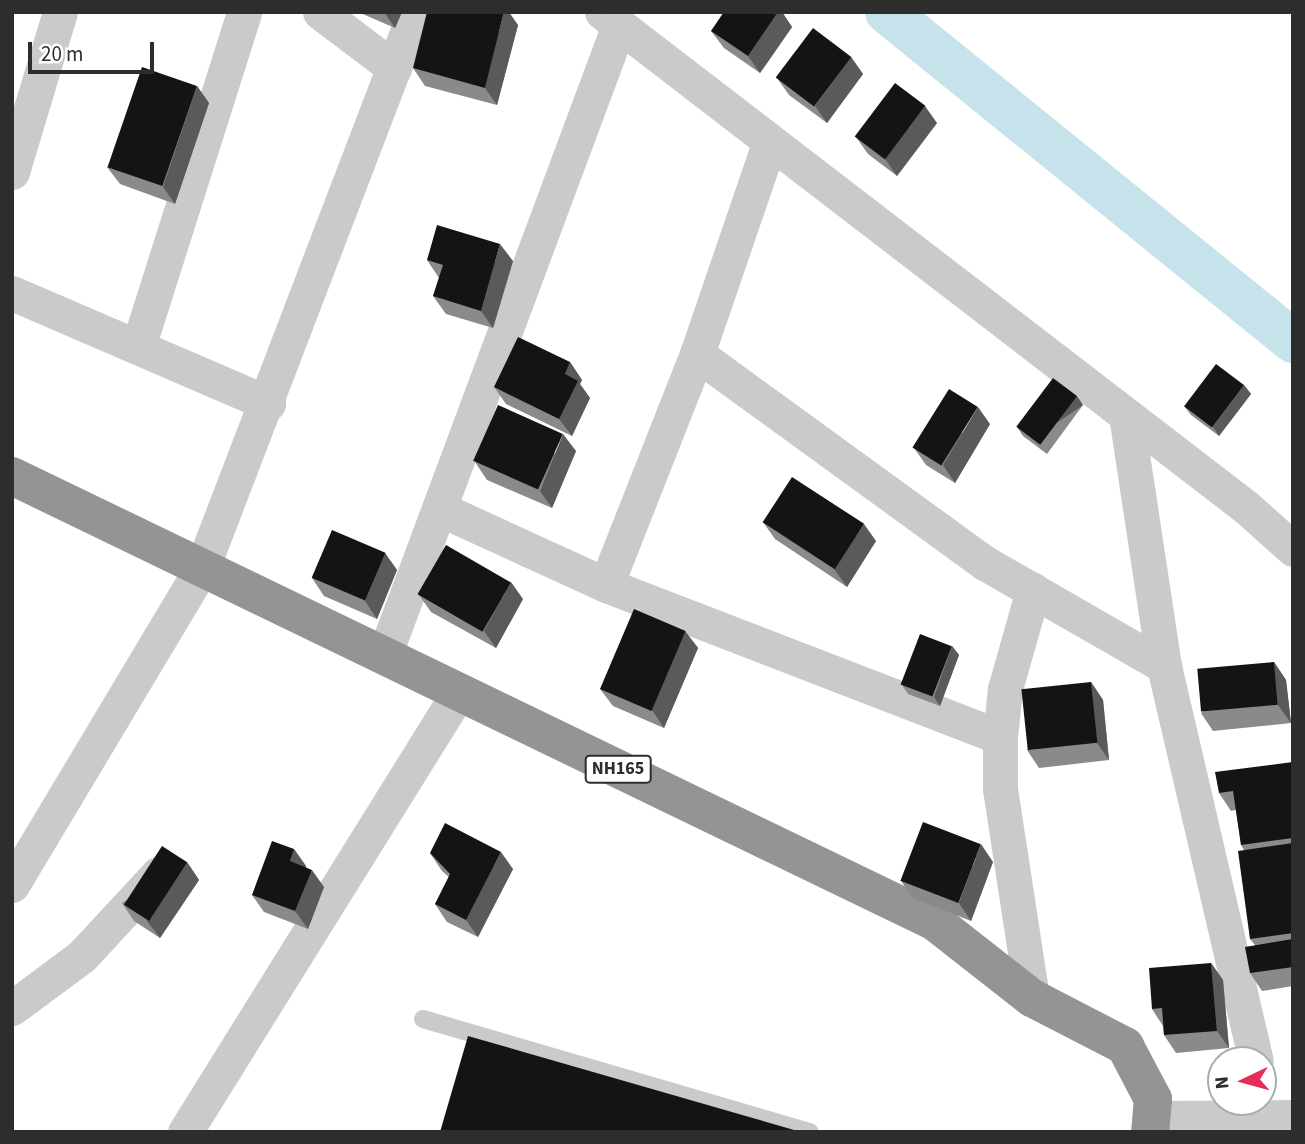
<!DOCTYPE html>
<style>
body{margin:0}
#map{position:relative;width:1305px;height:1144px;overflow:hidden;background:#fff;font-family:"Source Sans 3",sans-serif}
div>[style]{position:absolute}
.canal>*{height:44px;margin:-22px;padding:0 22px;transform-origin:22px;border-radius:22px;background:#c6e3ec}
.lane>*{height:18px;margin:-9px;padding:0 9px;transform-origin:9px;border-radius:9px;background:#cacaca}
.street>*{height:35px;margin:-17.5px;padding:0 17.5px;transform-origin:17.5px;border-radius:17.5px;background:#cacaca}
.highway>*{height:38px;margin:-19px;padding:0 19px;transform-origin:19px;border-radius:19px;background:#949494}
.wall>*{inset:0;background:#8a8a8a}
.shaded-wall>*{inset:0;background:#5a5a5a;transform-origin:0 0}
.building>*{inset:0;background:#141414;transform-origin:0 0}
span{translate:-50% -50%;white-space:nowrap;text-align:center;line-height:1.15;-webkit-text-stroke:7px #fff;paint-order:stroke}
.shield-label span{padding:2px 5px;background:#fff;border:2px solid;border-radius:5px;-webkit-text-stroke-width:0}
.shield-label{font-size:18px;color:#2d2d2d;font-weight:700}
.frame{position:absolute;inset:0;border:14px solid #2d2d2d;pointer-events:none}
.north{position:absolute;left:1207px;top:1046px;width:70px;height:70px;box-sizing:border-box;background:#fff;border:2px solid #ababab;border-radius:50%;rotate:265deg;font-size:19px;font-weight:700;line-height:28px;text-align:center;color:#2d2d2d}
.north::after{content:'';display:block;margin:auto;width:24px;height:32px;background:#e72c58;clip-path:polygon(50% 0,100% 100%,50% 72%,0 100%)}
.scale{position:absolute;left:28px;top:42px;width:126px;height:32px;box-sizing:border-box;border:4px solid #2d2d2d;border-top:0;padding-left:9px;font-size:21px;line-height:24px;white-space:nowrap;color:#2d2d2d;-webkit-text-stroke:5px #fff;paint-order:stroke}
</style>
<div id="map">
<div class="canal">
<div style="left:887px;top:12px;width:523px;rotate:39.02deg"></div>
</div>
<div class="lane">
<div style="left:423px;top:1019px;width:403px;rotate:16.3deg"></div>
</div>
<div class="street">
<div style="left:320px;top:12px;width:93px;rotate:37.1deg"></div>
<div style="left:602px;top:12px;width:812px;rotate:37.55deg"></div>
<div style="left:1246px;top:507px;width:63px;rotate:41.8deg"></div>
<div style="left:12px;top:172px;width:167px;rotate:-73.3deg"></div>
<div style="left:12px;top:293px;width:279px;rotate:23.3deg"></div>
<div style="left:138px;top:347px;width:351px;rotate:-72.4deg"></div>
<div style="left:697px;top:354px;width:356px;rotate:36deg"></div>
<div style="left:985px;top:563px;width:207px;rotate:29.9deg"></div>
<div style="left:1126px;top:415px;width:254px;rotate:81.4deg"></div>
<div style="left:1164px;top:666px;width:405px;rotate:76.9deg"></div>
<div style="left:440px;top:509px;width:183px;rotate:24.6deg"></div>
<div style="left:606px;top:585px;width:422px;rotate:21.1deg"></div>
<div style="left:606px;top:585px;width:248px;rotate:-68.5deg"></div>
<div style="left:697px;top:354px;width:225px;rotate:-71.1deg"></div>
<div style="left:384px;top:656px;width:673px;rotate:-69.57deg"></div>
<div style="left:12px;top:885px;width:370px;rotate:-59.1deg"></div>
<div style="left:202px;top:568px;width:595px;rotate:-69.04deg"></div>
<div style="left:1032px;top:998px;width:211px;rotate:-98.7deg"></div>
<div style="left:1000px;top:789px;width:52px;rotate:-90deg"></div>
<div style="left:1000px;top:737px;width:48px;rotate:-84.1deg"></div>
<div style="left:1005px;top:689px;width:103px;rotate:-74.2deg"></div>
<div style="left:12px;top:1008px;width:87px;rotate:-36.6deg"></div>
<div style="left:82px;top:956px;width:112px;rotate:-47.2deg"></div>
<div style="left:1152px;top:1118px;width:141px;rotate:-0.4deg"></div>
<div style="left:185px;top:1132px;width:518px;rotate:-58.09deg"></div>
</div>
<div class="highway">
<div style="left:12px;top:476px;width:1025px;rotate:25.79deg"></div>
<div style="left:935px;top:922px;width:123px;rotate:38.1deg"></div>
<div style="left:1032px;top:998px;width:105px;rotate:27.3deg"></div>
<div style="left:1125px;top:1046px;width:60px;rotate:62.2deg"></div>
<div style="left:1153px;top:1099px;width:33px;rotate:95deg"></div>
</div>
<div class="wall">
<div style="clip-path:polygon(358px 12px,402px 12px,395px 28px)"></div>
<div style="clip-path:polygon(724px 12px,782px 12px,792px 27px,760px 73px,724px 48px,711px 31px)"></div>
<div style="clip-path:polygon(518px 25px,497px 105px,425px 86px,413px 68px)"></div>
<div style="clip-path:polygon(851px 57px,863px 74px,827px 123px,789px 95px,777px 78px)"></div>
<div style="clip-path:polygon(197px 86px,209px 103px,175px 204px,120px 184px,107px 167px)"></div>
<div style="clip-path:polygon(937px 123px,897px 176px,868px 154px,856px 137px)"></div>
<div style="clip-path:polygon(427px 260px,513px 261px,493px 328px,446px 314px,433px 296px,439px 278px)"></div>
<div style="clip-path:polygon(570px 362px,582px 380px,580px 384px,590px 398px,572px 436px,506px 404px,494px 387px)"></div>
<div style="clip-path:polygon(1244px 385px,1251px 394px,1219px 436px,1191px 415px,1184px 406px)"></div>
<div style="clip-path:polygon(1083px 405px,1047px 454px,1023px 436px,1017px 427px)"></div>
<div style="clip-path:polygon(990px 424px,955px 483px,926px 465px,914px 448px)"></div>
<div style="clip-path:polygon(576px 451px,552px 508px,487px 480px,475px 462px)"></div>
<div style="clip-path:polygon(763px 522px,876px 541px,847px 587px,775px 539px)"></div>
<div style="clip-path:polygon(385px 553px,397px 570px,377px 619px,324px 596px,312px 578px)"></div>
<div style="clip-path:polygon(419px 595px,523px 599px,496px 648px,431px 612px)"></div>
<div style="clip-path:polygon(685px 631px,698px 648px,664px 728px,613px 706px,600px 689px)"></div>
<div style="clip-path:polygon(952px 646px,959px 655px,940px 706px,908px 694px,902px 685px)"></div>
<div style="clip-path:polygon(1274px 662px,1286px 680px,1291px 723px,1213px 731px,1201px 713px)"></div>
<div style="clip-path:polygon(1091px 682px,1103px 700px,1109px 760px,1039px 768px,1027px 750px)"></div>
<div style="clip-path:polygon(1293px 762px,1293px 986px,1262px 991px,1250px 973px,1255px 945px,1250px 939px,1244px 850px,1241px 845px,1236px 810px,1231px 811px,1219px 793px)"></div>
<div style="clip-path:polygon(294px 849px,306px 866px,306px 867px,324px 887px,308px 929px,264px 912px,252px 895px)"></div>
<div style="clip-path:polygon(430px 853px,513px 869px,478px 937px,447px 922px,435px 904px,449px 877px,442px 871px)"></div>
<div style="clip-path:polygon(187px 862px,199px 880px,160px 938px,134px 921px,122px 903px)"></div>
<div style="clip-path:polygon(993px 862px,971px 921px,913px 898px,901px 881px)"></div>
<div style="clip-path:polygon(1211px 963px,1223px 980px,1229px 1048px,1176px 1053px,1164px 1035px,1163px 1026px,1152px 1009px)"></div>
</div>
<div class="shaded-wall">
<div style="clip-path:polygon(384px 12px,402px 12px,395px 28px)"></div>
<div style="clip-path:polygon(504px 12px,509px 12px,518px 25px,497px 105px,485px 88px)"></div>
<div style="clip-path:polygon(778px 12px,782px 12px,792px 27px,760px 73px,748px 56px)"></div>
<div style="clip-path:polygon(851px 57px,863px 74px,827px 123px,815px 106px)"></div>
<div style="clip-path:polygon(197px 86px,209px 103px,175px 204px,163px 187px)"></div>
<div style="clip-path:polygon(925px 106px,937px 123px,897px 176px,885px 159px)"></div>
<div style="clip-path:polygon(500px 244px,513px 261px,493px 328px,481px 311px)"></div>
<div style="clip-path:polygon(570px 362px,582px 380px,580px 384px,590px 398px,572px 436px,559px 419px,565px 374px)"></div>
<div style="clip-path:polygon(1244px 385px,1251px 394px,1219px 436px,1213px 427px)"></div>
<div style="left:1077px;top:396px;width:11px;height:61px;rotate:56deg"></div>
<div style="clip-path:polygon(978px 407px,990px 424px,955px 483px,943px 465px)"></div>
<div style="clip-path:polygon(563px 434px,576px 451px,552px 508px,540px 491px)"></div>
<div style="clip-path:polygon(864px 524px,876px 541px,847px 587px,834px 569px)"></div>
<div style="clip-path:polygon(385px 553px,397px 570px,377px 619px,365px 601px)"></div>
<div style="clip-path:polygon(511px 582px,523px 599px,496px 648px,484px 631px)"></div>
<div style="clip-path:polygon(685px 631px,698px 648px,664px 728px,652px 710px)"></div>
<div style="clip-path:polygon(952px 646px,959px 655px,940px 706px,934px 697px)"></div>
<div style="clip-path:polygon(1274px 662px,1286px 680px,1291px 723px,1278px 705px)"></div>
<div style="clip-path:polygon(1091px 682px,1103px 700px,1109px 760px,1097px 743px)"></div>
<div style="clip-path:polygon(981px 844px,993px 862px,971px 921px,959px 903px)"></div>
<div style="clip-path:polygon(294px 849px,306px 866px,302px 878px,290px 861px)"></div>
<div style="clip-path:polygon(501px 852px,513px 869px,478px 937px,466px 920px)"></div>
<div style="clip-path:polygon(187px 862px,199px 880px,160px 938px,147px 921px)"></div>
<div style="clip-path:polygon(312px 870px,324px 887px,308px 929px,295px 911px)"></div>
<div style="clip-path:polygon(1211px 963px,1223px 980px,1229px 1048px,1217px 1031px)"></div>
</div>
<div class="building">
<div style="clip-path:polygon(427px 12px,504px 12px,485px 88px,413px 68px)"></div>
<div style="clip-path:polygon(724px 12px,778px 12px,748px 56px,711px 31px)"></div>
<div style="left:813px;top:28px;width:48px;height:62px;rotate:37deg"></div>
<div style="left:142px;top:67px;width:58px;height:106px;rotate:19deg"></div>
<div style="left:895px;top:83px;width:38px;height:67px;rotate:37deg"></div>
<div style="clip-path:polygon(437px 225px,500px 244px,481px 311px,433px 296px,443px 265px,427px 260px)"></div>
<div style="clip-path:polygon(518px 337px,570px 362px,565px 374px,578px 381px,559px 419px,494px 387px)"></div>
<div style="left:1216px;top:364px;width:35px;height:53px;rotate:37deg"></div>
<div style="left:1053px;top:378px;width:30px;height:61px;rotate:37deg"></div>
<div style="left:949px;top:389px;width:34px;height:69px;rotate:32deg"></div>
<div style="left:498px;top:405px;width:71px;height:61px;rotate:24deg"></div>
<div style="left:792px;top:477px;width:86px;height:54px;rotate:33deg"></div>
<div style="left:332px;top:530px;width:58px;height:52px;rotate:23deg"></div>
<div style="left:446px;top:545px;width:75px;height:57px;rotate:30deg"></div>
<div style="left:634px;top:609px;width:56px;height:87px;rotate:23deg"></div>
<div style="left:920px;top:634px;width:34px;height:54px;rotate:21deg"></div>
<div style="left:1274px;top:662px;width:43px;height:77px;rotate:85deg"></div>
<div style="left:1091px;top:682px;width:61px;height:70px;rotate:84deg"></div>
<div style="clip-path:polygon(1293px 762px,1293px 838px,1241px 845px,1233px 791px,1219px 793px,1215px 772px)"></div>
<div style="left:923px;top:822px;width:62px;height:63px;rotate:21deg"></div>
<div style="clip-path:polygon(445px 823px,501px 852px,466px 920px,435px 904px,450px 874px,430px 853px)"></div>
<div style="clip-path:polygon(272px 841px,294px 849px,290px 861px,312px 870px,295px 911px,252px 895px)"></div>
<div style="clip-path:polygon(1293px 843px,1293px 933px,1250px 939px,1238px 851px)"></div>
<div style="left:162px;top:846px;width:30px;height:70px;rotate:33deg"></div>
<div style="clip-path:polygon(1293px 939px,1293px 967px,1250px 973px,1245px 947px)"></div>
<div style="clip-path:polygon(1211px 963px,1217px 1031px,1164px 1035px,1162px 1008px,1152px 1009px,1149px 968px)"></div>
<div style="clip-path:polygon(468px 1036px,801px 1132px,440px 1132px)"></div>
</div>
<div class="shield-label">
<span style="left:618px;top:769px">NH165</span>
</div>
<div class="frame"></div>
<div class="north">N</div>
<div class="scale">20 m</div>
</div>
